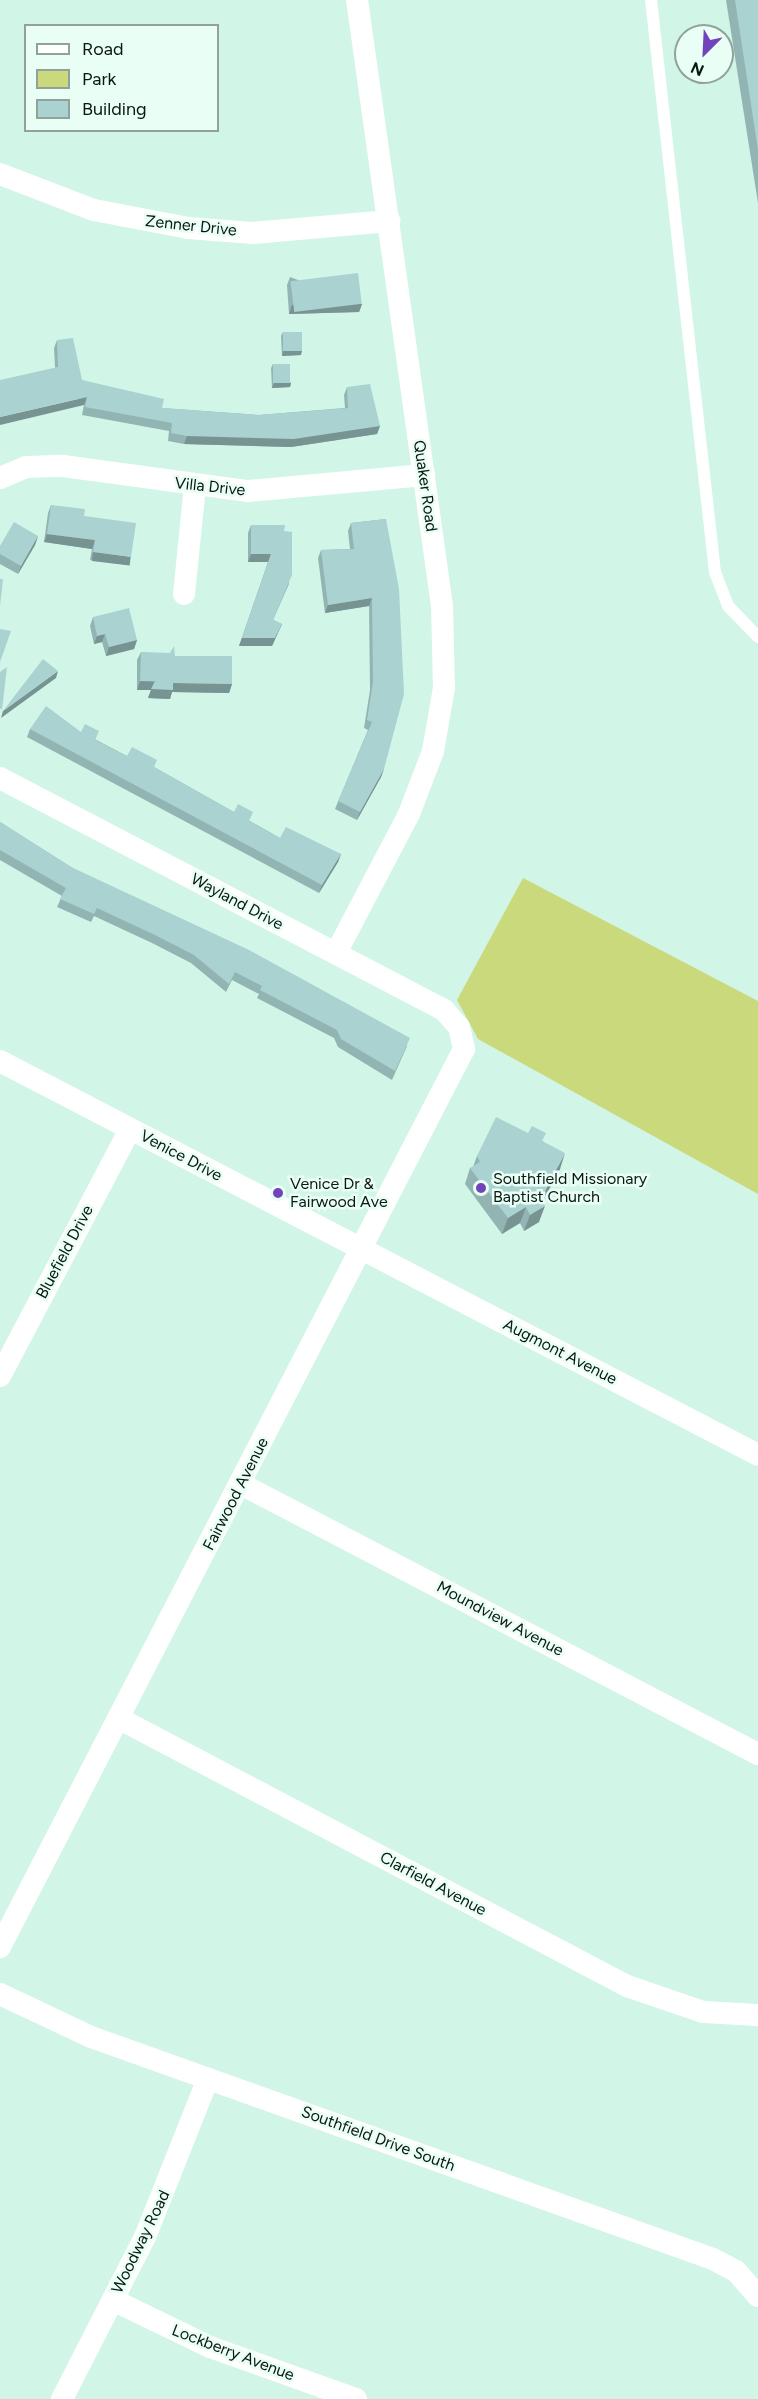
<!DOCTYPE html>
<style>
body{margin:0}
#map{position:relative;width:758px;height:2399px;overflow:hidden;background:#d1f5e6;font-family:Figtree,sans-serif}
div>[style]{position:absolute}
.green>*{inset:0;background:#cad97c}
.service>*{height:12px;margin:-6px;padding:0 6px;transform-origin:6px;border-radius:6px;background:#fff}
.minor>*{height:22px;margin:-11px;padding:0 11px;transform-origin:11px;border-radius:11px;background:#fff}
.wall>*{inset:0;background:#92b5b3}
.shaded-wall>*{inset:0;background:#779392;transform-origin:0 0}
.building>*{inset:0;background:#aad2d0;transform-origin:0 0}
.dots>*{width:16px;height:16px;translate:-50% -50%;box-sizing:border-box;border:3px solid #e9fef5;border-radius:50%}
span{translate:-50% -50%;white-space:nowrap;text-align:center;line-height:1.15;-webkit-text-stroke:5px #e9fef5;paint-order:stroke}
.street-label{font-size:16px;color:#0a1712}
.poi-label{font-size:16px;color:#0a1712}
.left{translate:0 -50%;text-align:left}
.legend{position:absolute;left:24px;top:24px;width:195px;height:108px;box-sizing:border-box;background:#e9fef5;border:2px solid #90a29a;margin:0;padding:8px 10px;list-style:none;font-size:18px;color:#0a1712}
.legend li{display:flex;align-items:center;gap:12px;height:30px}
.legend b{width:30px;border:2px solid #90a29a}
.north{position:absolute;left:674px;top:24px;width:60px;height:60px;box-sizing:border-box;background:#e9fef5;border:2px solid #90a29a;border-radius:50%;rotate:204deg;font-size:16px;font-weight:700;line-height:24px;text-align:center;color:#0a1712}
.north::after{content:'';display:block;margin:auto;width:21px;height:27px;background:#7244bc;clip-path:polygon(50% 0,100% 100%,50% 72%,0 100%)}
</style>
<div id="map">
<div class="green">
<div style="clip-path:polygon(523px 878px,758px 1001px,758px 1194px,478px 1039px,457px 1000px)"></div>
</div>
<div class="service">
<div style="left:651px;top:0;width:576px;rotate:83.62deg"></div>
<div style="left:715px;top:572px;width:36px;rotate:69deg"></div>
<div style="left:728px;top:606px;width:43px;rotate:45.9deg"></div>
</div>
<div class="minor">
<div style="left:0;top:174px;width:101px;rotate:21deg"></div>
<div style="left:94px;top:210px;width:96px;rotate:10.8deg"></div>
<div style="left:188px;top:228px;width:65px;rotate:4.4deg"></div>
<div style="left:253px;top:233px;width:137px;rotate:-5deg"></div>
<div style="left:0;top:478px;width:28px;rotate:-23deg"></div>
<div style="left:26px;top:467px;width:37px;rotate:-2deg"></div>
<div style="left:63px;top:466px;width:187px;rotate:7.7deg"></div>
<div style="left:248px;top:491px;width:177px;rotate:-5.2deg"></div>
<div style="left:184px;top:594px;width:109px;rotate:-84.2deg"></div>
<div style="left:0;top:778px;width:501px;rotate:27.59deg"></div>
<div style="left:444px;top:1010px;width:23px;rotate:49deg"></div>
<div style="left:459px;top:1027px;width:23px;rotate:77deg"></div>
<div style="left:464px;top:1049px;width:1011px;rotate:117.33deg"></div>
<div style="left:336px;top:953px;width:157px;rotate:-62.3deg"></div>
<div style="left:409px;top:814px;width:67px;rotate:-69.1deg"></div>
<div style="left:433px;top:751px;width:64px;rotate:-80.1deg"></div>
<div style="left:444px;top:688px;width:82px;rotate:-91.4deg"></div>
<div style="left:442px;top:606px;width:612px;rotate:-97.98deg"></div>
<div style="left:0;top:1061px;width:854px;rotate:27.46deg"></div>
<div style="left:0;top:1376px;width:279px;rotate:-62.2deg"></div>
<div style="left:241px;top:1484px;width:583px;rotate:27.58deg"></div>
<div style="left:120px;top:1719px;width:573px;rotate:27.77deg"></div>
<div style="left:627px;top:1986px;width:80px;rotate:18.9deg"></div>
<div style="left:703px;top:2012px;width:55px;rotate:3.1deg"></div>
<div style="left:0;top:1994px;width:101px;rotate:25.3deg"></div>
<div style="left:91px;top:2037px;width:660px;rotate:19.64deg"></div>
<div style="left:713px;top:2259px;width:26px;rotate:28deg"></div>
<div style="left:736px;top:2271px;width:33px;rotate:49deg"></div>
<div style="left:113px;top:2300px;width:108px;rotate:25.9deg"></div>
<div style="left:210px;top:2347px;width:155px;rotate:19.6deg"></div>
<div style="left:62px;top:2399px;width:182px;rotate:-62.9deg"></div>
<div style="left:145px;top:2237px;width:170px;rotate:-68.3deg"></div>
</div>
<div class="wall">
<div style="clip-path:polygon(726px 0,758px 0,758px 203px)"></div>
<div style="clip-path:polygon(290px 277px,362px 304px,359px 312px,289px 314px,287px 285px)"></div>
<div style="clip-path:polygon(283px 332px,301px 355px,282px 356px,281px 336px)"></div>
<div style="clip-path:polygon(57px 340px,82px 380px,162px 408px,259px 415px,345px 408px,344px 395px,347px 387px,380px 426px,377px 434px,291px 447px,184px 444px,168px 441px,169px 431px,82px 415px,84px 405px,55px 367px,54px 348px)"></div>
<div style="clip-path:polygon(273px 364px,291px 383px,290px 387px,272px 388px,271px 368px)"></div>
<div style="clip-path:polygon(51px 505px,84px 516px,128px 565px,90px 560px,92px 549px,44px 542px,48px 513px)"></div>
<div style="clip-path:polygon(386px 519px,384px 769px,381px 777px,357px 820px,335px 809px,368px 730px,364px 728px,370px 690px,369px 606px,325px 613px,318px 558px,321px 550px,350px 549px,348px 531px,351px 523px)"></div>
<div style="clip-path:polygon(251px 525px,284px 531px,289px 584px,273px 620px,282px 624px,272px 646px,239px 646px,268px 562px,248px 562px,248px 533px)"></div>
<div style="clip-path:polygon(38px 536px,35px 545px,18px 574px,0 564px,0 546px)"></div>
<div style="clip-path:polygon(93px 617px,137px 640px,134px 649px,106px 656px,102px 642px,94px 644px,90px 626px)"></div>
<div style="clip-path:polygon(141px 652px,175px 656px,232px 684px,229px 693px,172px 692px,170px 699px,148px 698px,151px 690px,137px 690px,137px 660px)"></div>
<div style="clip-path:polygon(30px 729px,81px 732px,127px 756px,154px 767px,280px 838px,341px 854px,338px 862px,319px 893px,27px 737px)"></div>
<div style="clip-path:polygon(0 822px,71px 867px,407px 1046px,392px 1080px,338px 1047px,334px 1038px,257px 998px,259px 994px,232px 980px,226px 992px,191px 963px,152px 943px,94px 916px,91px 922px,57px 907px,62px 896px,0 860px)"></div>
<div style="clip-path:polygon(543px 1141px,560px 1169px,543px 1201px,539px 1222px,524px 1231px,520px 1223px,502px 1234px,465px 1184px,470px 1168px,473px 1167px,477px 1156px)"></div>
</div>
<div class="shaded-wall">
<div style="clip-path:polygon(362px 304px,359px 312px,289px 314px,292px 305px)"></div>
<div style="clip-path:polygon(283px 351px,302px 351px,301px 355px,282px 356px)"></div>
<div style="clip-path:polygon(274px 383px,291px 383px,290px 387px,272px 388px)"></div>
<div style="clip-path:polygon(87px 397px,84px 405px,0 425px,0 417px)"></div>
<div style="clip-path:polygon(380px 426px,377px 434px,291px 447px,184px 444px,187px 436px)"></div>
<div style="clip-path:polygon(47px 534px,95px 540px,92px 549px,44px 542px)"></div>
<div style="clip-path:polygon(38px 536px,35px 545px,18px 574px,21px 566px)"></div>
<div style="left:93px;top:552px;width:38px;height:9px;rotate:7deg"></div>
<div style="clip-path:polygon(251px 554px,271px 554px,268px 562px,248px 562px)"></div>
<div style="clip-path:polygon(372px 598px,369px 606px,325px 613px,328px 605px)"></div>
<div style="clip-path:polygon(282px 624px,272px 646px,239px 646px,242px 638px)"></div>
<div style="clip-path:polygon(105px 634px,102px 642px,94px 644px,97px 636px)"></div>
<div style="clip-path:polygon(137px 640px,134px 649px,106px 656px,109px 647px)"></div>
<div style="clip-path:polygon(58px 671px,56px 678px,1px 718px,3px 711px)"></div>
<div style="clip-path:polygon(140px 681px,173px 683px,232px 684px,229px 693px,172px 692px,170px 699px,148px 698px,151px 690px,137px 690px)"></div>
<div style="clip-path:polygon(384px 769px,381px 777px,357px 820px,360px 812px)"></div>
<div style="clip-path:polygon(341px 854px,338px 862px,319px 893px,322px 885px)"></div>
<div style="clip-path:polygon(565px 1153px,560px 1169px,538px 1210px,545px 1206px,539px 1222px,524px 1231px,530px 1215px,541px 1199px)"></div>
<div style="clip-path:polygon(526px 1207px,520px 1223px,502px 1234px,508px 1218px)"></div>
</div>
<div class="building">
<div style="clip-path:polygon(735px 0,758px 0,758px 150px)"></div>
<div style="left:358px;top:273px;width:31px;height:68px;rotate:83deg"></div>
<div style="left:283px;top:332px;width:19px;height:19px"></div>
<div style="clip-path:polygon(73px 338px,82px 380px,164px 399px,162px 408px,259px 415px,348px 408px,347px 387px,370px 384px,380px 426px,294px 439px,187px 436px,171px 433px,172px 423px,85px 407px,87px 397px,0 417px,0 380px,58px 367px,57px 340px)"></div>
<div style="left:273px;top:364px;width:17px;height:19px"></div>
<div style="clip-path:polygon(51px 505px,85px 509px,84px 516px,136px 523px,131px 557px,93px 552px,95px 540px,47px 534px)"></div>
<div style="clip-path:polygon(386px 519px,399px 589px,404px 694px,384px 769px,360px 812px,338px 801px,372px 722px,367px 720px,373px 682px,372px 598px,328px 605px,321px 550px,354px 549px,351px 523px)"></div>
<div style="clip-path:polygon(14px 522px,38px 536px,21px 566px,0 554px,0 546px)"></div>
<div style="clip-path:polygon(251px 525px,285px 525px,284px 531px,292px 532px,292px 575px,273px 620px,282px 624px,275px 638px,242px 638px,271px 554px,251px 554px)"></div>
<div style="clip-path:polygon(0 579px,3px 579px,0 606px)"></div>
<div style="clip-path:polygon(129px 608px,137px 640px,109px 647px,105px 634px,97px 636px,93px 617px)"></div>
<div style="clip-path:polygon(0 629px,11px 631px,0 662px)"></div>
<div style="clip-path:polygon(174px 646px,175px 656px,232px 656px,232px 684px,173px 683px,173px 690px,151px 689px,155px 681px,140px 681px,141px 652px,170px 653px)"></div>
<div style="clip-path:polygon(43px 659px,58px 671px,3px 711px)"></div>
<div style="clip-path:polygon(7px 667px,2px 710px,0 708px,0 672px)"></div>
<div style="clip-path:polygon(46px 706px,81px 732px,85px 724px,99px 731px,95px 740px,127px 756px,132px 747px,157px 760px,154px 767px,234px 812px,238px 804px,253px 812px,249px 821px,280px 838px,286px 827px,341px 854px,322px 885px,30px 729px)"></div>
<div style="clip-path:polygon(0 822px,71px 867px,249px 950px,410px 1038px,395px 1071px,341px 1039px,337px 1030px,260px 990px,262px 986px,235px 972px,229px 984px,194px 955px,155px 935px,97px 908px,94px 914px,60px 899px,66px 888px,0 850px)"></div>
<div style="clip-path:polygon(496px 1117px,528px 1133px,532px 1126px,546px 1133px,542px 1141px,565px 1153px,541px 1199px,545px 1206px,530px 1215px,526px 1207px,508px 1218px,470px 1168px,480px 1162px,477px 1156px)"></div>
</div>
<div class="dots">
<div style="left:481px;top:1188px;background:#7244bc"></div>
<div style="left:278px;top:1193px;background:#7244bc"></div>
</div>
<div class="street-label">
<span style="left:191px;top:226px;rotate:6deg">Zenner Drive</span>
<span style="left:425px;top:486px;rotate:82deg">Quaker Road</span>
<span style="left:210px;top:487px;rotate:6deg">Villa Drive</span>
<span style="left:237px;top:902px;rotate:28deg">Wayland Drive</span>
<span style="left:181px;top:1156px;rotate:28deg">Venice Drive</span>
<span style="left:65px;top:1252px;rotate:-62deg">Bluefield Drive</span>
<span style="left:560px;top:1352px;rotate:27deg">Augmont Avenue</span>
<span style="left:236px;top:1494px;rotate:-63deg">Fairwood Avenue</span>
<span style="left:500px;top:1619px;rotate:28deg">Moundview Avenue</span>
<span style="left:433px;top:1884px;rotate:28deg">Clarfield Avenue</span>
<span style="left:378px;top:2139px;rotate:20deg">Southfield Drive South</span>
<span style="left:141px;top:2242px;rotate:-64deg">Woodway Road</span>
<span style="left:233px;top:2353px;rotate:21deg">Lockberry Avenue</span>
</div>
<div class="poi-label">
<span class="left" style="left:493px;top:1188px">Southfield Missionary<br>Baptist Church</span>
<span class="left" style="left:290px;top:1193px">Venice Dr &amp;<br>Fairwood Ave</span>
</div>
<ul class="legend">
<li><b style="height:8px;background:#fff"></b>Road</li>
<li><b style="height:16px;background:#cad97c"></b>Park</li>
<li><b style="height:16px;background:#aad2d0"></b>Building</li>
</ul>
<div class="north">N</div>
</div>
